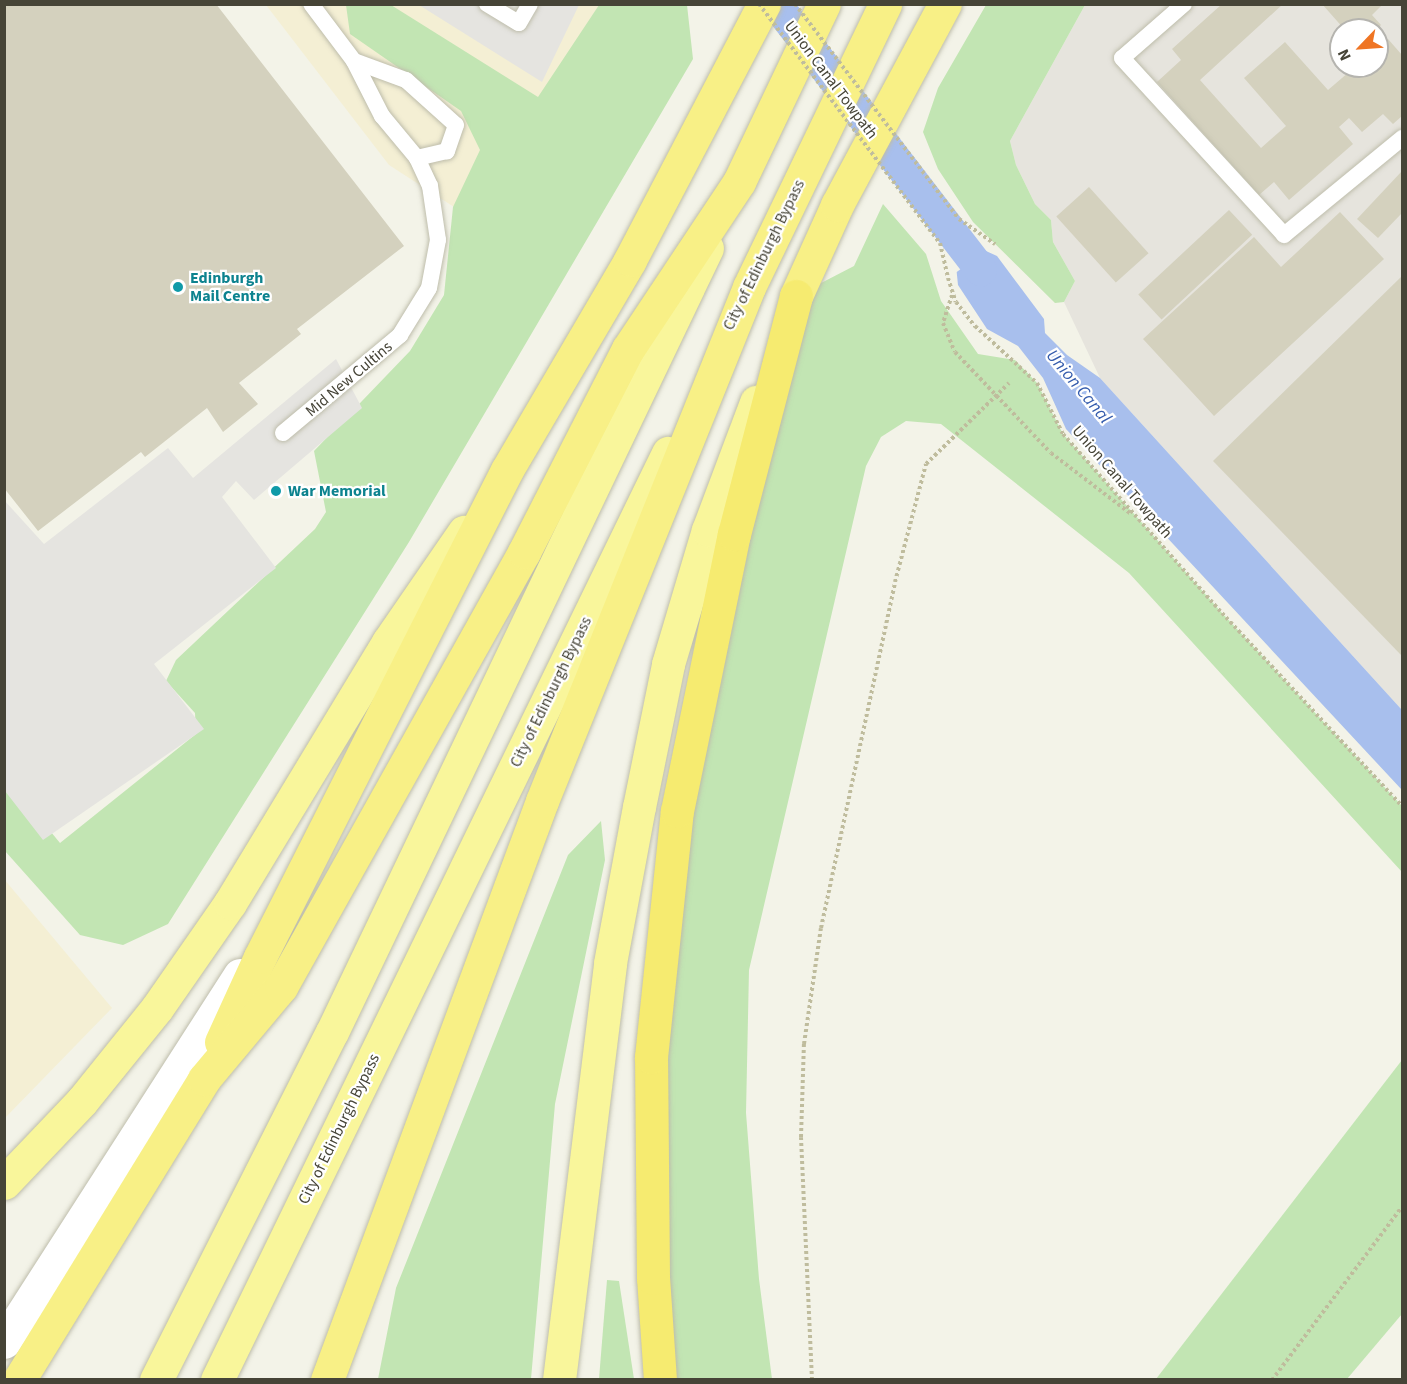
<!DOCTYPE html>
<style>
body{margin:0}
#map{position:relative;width:1407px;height:1384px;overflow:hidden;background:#f3f3e8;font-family:"Source Sans 3",sans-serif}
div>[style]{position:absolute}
.commercial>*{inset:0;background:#f4efd4}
.industrial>*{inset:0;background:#e6e4dd}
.green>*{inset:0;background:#c2e5b3}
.parking>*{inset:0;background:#e5e4e0}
.water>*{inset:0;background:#a8bfed}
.pier>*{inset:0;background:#f3f3e8}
.canal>*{height:32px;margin:-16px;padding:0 16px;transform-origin:16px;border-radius:16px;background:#a8bfed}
.building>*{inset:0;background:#d4d1be;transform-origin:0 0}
.path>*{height:4px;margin-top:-2px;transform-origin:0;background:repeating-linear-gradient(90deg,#bfbc9d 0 3px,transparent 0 6px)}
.roads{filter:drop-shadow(0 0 2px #bebdab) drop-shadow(0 0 2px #bebdab)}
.service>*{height:16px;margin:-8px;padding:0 8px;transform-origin:8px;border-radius:8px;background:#fff}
.tertiary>*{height:33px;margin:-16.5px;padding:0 16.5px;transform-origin:16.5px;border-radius:16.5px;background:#fff}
.primary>*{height:33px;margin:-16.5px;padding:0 16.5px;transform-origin:16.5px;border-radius:16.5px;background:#f9f69b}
.trunk>*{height:33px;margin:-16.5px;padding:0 16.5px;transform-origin:16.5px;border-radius:16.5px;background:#f8f086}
.motorway>*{height:33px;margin:-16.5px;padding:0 16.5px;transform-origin:16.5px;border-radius:16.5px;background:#f6eb70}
.path-bridge>*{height:4px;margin-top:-2px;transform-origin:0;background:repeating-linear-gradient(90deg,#bfbc9d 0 3px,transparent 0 6px)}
.dots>*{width:16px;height:16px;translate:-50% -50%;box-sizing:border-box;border:3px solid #fff;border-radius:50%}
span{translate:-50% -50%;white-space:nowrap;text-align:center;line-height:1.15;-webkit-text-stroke:4.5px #fff;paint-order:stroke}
.street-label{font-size:16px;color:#464437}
.culture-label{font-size:16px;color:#0d838f;font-weight:700}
.left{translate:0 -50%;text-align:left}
.water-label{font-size:18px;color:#355cad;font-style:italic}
.frame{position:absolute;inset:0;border:6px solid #464437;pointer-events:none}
.north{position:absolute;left:1329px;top:18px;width:60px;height:60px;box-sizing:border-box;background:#fff;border:2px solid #b5b4af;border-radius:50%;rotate:245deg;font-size:16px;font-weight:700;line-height:24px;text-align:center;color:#464437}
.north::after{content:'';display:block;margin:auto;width:21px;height:27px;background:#ef7524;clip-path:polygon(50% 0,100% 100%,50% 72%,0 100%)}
</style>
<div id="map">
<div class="commercial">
<div style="clip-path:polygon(266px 5px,632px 5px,488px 229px,389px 165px)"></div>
<div style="clip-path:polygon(4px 879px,112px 1008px,5px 1118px,4px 1118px)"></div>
</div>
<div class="industrial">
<div style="clip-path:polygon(evenodd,1085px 5px,1402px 5px,1402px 710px,1100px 378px,1064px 302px,1075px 281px,1053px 242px,1051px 220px,1035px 204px,1016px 165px,1010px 141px,1085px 5px,1341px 30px,1377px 30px,1377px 66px,1341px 66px,1341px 30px)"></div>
</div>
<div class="green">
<div style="clip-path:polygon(346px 5px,391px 5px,538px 97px,599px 5px,687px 5px,693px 59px,409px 542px,168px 924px,123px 945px,80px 935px,5px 851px,5px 776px,60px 843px,196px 734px,195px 713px,166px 681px,176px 660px,315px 529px,326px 512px,314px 451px,410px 351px,444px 295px,453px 207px,480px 150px,461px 111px,350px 34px)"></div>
<div style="clip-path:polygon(986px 5px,1085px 5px,1010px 141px,1016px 165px,1035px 204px,1051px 220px,1053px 242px,1075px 281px,1064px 302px,1055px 303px,973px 222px,938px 169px,923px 132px,938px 88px)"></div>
<div style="clip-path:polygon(883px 204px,926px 254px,941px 301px,978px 354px,1015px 360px,1037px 383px,1063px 434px,1222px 613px,1402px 806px,1402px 872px,1129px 573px,941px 424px,906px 421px,881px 437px,866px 466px,749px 970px,746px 1113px,759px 1279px,772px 1379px,660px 1380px,658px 972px,796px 296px,854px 266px)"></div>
<div style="clip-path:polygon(601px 821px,605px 860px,555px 1104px,531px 1379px,378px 1379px,396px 1288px,568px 855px)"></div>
<div style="clip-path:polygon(1402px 1060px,1402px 1314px,1347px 1379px,1156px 1379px)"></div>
<div style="clip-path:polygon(607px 1280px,619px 1281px,634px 1379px,599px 1379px)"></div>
</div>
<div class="parking">
<div style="clip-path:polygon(419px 5px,579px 5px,542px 82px)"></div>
<div style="clip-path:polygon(336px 359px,362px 408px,254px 500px,236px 481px,222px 497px,276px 568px,154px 664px,204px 729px,43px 840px,5px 791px,4px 500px,44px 544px,168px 448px,193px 478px)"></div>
</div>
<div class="water">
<div style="clip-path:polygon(953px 236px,997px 256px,1044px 319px,1045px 333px,1067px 355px,1100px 378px,1402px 710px,1402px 790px,1066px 429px,1043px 378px,1018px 346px,987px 329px,958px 285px)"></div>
</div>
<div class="pier">
<div style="clip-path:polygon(954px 233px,988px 249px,954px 274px,950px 236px)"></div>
</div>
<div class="canal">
<div style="left:776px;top:4px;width:336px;rotate:52.4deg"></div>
</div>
<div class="building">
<div style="clip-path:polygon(4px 4px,216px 4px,404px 246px,297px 329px,301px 334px,239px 383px,258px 404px,223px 432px,207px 408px,145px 457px,141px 452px,38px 531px,4px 488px)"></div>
<div style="clip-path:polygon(1222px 4px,1283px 4px,1200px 80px,1261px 148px,1286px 126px,1244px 78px,1285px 42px,1328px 90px,1356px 66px,1377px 66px,1377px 48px,1388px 39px,1402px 55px,1402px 116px,1393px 124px,1383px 114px,1362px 132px,1349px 118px,1339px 127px,1353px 144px,1289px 200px,1274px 182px,1259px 195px,1157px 82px,1181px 60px,1172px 49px)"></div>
<div style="clip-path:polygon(1322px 4px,1383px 4px,1372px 15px,1381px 25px,1376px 30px,1345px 30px)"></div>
<div style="clip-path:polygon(1402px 171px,1402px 213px,1378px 238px,1357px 219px)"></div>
<div style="left:1089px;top:187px;width:89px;height:44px;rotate:48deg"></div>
<div style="left:1229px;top:210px;width:34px;height:124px;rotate:47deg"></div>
<div style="clip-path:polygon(1340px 212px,1384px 259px,1214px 416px,1143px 339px,1254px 237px,1281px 267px)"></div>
<div style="clip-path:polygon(1402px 276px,1402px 656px,1213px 461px)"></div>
</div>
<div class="path">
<div style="left:948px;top:278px;width:25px;rotate:72deg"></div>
<div style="left:956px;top:302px;width:31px;rotate:52deg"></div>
<div style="left:975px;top:326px;width:84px;rotate:42.6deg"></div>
<div style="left:1037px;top:383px;width:57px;rotate:63deg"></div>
<div style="left:1063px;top:434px;width:239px;rotate:48.4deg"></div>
<div style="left:1222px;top:613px;width:264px;rotate:47deg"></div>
<div style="left:952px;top:295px;width:29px;rotate:108deg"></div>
<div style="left:943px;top:323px;width:31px;rotate:68deg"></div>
<div style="left:955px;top:352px;width:139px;rotate:46.5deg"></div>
<div style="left:1051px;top:453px;width:101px;rotate:37.3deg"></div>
<div style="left:812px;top:1380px;width:243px;rotate:-92.6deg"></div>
<div style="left:801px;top:1137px;width:93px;rotate:-88.2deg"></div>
<div style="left:804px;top:1044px;width:117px;rotate:-81.7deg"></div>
<div style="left:821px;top:928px;width:354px;rotate:-77.9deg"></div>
<div style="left:895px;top:582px;width:122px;rotate:-75.3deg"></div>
<div style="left:926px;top:464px;width:116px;rotate:-44.3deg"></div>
<div style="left:1272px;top:1380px;width:216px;rotate:-53.1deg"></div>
</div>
<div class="roads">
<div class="service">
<div style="left:487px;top:4px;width:37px;rotate:31deg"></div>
<div style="left:519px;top:23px;width:22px;rotate:-60deg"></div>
<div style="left:1184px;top:4px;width:82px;rotate:138.9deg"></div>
<div style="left:1122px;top:58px;width:240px;rotate:47.5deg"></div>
<div style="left:1284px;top:235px;width:153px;rotate:-39.4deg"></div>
<div style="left:354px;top:61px;width:55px;rotate:20.1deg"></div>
<div style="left:406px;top:80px;width:67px;rotate:42deg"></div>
<div style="left:456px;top:125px;width:28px;rotate:109deg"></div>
<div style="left:447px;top:151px;width:31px;rotate:167deg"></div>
<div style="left:283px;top:433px;width:153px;rotate:-39.9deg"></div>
<div style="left:400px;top:335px;width:55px;rotate:-58.3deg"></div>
<div style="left:429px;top:288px;width:49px;rotate:-79.4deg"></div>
<div style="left:438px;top:240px;width:55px;rotate:-98.4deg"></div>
<div style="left:430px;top:186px;width:31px;rotate:-115deg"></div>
<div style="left:417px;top:158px;width:55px;rotate:-129.8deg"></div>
<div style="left:382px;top:116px;width:62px;rotate:-117deg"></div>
<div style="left:354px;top:61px;width:71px;rotate:-127deg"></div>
</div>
<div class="tertiary">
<div style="left:4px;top:1342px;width:436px;rotate:-57.3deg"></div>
</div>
<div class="primary">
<div style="left:4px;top:1183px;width:113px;rotate:-46.4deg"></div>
<div style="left:82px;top:1101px;width:119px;rotate:-51.1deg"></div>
<div style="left:157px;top:1008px;width:128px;rotate:-55.2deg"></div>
<div style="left:230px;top:903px;width:305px;rotate:-58.8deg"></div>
<div style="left:388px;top:642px;width:134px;rotate:-55.4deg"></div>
<div style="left:156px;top:1380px;width:390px;rotate:-63.2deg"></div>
<div style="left:332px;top:1032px;width:869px;rotate:-64.44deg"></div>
<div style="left:217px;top:1380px;width:1031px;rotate:-64.06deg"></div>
<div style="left:559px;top:1380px;width:420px;rotate:-83deg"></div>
<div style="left:610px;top:963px;width:159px;rotate:-79.5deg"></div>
<div style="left:639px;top:807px;width:146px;rotate:-78.5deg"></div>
<div style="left:668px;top:664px;width:140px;rotate:-73.4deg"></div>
<div style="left:708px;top:530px;width:137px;rotate:-69.4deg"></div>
</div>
<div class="trunk">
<div style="left:796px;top:296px;width:100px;rotate:-65.7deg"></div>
<div style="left:837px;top:205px;width:228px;rotate:-61.8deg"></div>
<div style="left:221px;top:1042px;width:94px;rotate:-65.4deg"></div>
<div style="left:260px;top:957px;width:546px;rotate:-63.11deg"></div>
<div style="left:507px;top:470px;width:243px;rotate:-59.6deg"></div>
<div style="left:630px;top:260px;width:289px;rotate:-62.4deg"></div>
<div style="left:19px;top:1380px;width:353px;rotate:-58.4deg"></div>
<div style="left:204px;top:1079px;width:120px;rotate:-50.1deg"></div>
<div style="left:281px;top:987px;width:498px;rotate:-60.8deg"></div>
<div style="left:524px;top:552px;width:228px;rotate:-62.9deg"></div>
<div style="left:628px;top:349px;width:201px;rotate:-56.4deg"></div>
<div style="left:739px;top:182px;width:197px;rotate:-64.5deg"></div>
<div style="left:327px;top:1380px;width:618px;rotate:-69.63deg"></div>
<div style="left:542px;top:801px;width:554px;rotate:-68.06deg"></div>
<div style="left:749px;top:287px;width:314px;rotate:-64.3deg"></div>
</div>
<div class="motorway">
<div style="left:660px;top:1380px;width:102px;rotate:-93.9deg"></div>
<div style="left:653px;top:1278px;width:221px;rotate:-90.5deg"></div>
<div style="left:651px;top:1057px;width:247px;rotate:-84deg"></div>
<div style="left:677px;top:811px;width:283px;rotate:-78.4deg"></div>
<div style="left:734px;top:534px;width:246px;rotate:-75.4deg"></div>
</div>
</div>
<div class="path-bridge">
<div style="left:759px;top:4px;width:300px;rotate:52.9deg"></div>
<div style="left:940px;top:243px;width:36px;rotate:77deg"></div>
<div style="left:795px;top:4px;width:270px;rotate:52.7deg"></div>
<div style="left:959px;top:219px;width:44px;rotate:34.8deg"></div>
</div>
<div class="dots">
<div style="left:178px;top:287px;background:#0f9aa8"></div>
<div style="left:276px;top:491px;background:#0f9aa8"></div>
</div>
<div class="street-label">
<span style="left:831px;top:80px;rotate:53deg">Union Canal Towpath</span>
<span style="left:764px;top:255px;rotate:-64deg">City of Edinburgh Bypass</span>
<span style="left:349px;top:379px;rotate:-40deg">Mid New Cultins</span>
<span style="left:1122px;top:482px;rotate:49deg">Union Canal Towpath</span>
<span style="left:551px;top:692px;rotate:-64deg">City of Edinburgh Bypass</span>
<span style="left:339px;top:1129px;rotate:-64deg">City of Edinburgh Bypass</span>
</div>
<div class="culture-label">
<span class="left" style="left:190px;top:287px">Edinburgh<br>Mail Centre</span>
<span class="left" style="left:288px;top:491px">War Memorial</span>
</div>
<div class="water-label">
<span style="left:1078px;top:387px;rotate:50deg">Union Canal</span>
</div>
<div class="frame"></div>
<div class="north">N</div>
</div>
